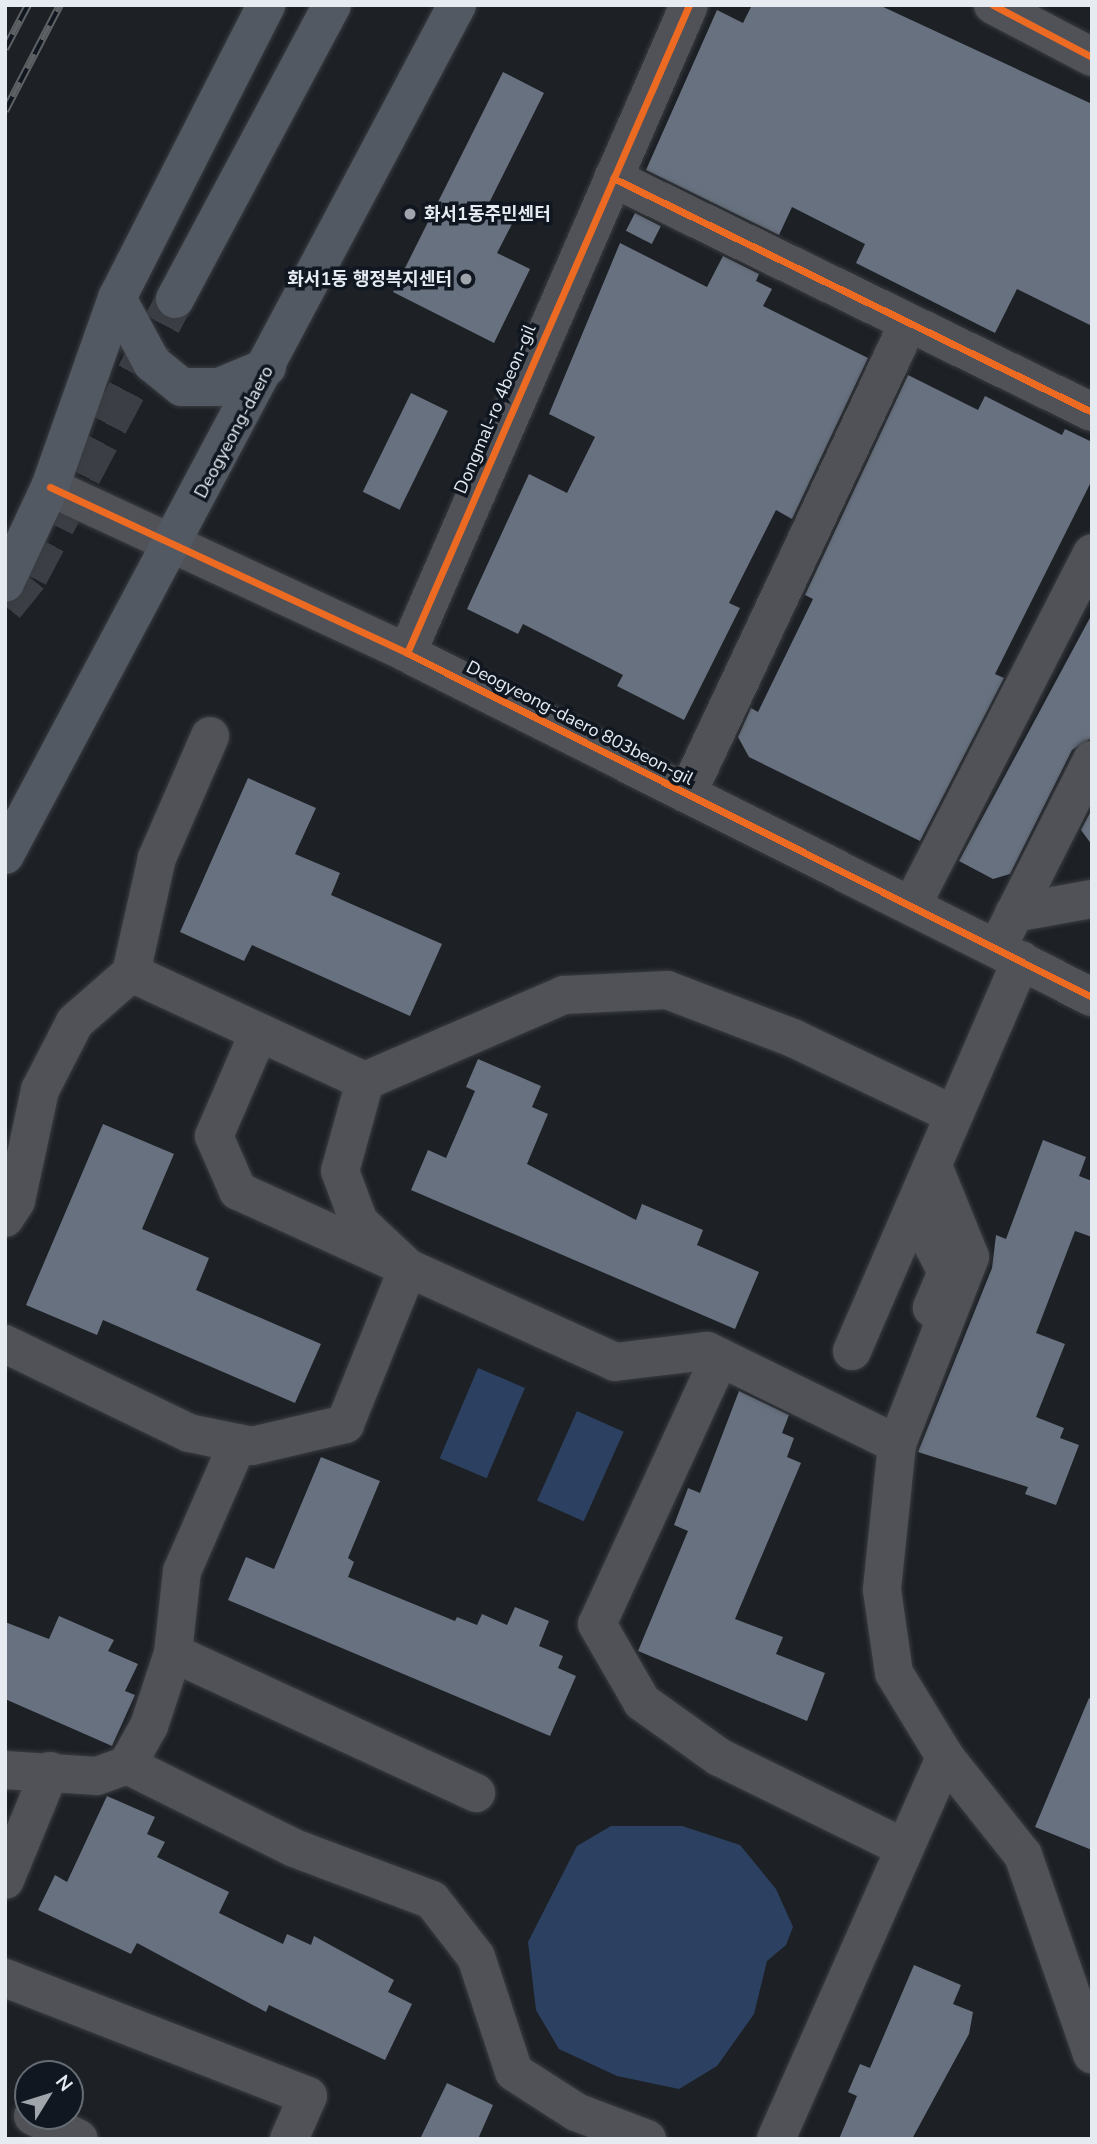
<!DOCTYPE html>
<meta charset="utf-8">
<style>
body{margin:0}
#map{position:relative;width:1097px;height:2144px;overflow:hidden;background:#1d2126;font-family:"Nunito Sans","Noto Sans KR",sans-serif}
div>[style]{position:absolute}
.green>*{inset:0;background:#2c4161;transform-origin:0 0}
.building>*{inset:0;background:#68717f;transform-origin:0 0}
.major-tunnel>*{height:38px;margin-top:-19px;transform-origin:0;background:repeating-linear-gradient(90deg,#3b3f45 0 38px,transparent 0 57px)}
.roads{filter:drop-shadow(0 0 2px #393c40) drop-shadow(0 0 2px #393c40)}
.minor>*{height:38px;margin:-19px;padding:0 19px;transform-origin:19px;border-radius:19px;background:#505257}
.major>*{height:38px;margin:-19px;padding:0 19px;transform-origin:19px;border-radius:19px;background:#535962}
.rail>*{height:8px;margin-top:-4px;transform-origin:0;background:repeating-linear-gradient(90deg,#101720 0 16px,#5e6164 0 32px);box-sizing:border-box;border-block:2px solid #5e6164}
.cycleway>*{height:7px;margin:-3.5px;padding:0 3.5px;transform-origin:3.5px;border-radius:3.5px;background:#ed6a23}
.dots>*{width:19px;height:19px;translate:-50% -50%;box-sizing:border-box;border:4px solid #101720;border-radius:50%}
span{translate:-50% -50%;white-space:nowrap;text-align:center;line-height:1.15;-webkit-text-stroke:7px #101720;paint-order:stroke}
.poi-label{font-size:18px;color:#e6ebf2;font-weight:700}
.left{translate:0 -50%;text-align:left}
.right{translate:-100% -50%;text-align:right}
.street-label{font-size:18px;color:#e6ebf2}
.frame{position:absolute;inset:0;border:7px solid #e6ebf2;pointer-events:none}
.north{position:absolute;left:14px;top:2060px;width:70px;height:70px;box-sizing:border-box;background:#101720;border:2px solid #666c74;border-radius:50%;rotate:52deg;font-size:19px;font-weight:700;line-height:28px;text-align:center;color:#e6ebf2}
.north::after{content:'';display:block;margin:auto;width:24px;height:32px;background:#a0a4ab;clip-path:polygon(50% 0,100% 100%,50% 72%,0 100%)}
</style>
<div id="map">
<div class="green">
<div style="left:478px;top:1368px;width:51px;height:98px;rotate:23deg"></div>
<div style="left:577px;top:1411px;width:51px;height:98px;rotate:24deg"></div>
<div style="clip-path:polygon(611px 1826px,682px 1826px,740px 1845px,776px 1889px,793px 1927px,786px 1945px,767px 1961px,754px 2014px,717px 2066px,679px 2089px,617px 2076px,559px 2049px,536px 2010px,528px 1942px,577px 1846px)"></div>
</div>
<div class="building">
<div style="clip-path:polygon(752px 5px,879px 5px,1092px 104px,1092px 326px,1017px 289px,995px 333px,856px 263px,865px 244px,792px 207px,779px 235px,646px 170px,717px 10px,743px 23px)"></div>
<div style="clip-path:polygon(503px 72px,544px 93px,485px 211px,512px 224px,497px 253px,530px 269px,494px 343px,393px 292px)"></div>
<div style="left:635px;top:213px;width:29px;height:20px;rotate:27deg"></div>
<div style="clip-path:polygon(620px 243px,707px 287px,723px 256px,759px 274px,756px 281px,772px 289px,763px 306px,868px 358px,792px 519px,776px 510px,729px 603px,740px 608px,684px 720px,617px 686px,623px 675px,523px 624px,518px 634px,467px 609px,529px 474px,567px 493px,595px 437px,549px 414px)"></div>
<div style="clip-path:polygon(908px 375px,978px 410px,985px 396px,1062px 435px,1065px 429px,1092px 442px,1092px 480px,995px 674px,1004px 678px,920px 841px,749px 757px,738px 737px,751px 708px,758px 712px,813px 599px,805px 595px)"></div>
<div style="left:411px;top:393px;width:41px;height:110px;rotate:26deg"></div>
<div style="clip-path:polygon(1092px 614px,1092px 738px,1072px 750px,1010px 874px,993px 879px,959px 861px)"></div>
<div style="clip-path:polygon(248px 778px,316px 808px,295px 854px,340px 873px,331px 895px,442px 944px,410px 1016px,252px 945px,244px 961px,180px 932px)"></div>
<div style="clip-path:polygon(1092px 809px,1092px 845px,1081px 830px)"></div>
<div style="clip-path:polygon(478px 1059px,541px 1086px,532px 1107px,548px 1114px,527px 1164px,636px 1220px,642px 1204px,703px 1230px,697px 1245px,759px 1272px,735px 1329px,411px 1190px,428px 1150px,446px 1158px,475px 1091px,466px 1087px)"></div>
<div style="clip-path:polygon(103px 1124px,174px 1154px,142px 1229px,209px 1258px,196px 1290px,321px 1344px,295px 1403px,103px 1320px,97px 1335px,26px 1305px)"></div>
<div style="clip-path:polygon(1043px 1140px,1086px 1157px,1079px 1176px,1092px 1181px,1092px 1237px,1075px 1231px,1036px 1333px,1065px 1344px,1036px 1417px,1064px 1428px,1060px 1438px,1079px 1445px,1056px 1505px,1025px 1494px,1028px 1487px,918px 1452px,992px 1268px,996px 1235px,1006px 1239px)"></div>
<div style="clip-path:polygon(739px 1391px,789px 1415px,782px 1433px,794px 1438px,787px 1457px,801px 1463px,735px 1619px,783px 1637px,776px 1654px,825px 1673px,807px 1721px,638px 1651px,688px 1531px,674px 1525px,688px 1488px,700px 1493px)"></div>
<div style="clip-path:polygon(321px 1457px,380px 1481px,348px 1558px,354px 1562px,348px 1577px,455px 1621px,457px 1617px,477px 1625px,482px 1614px,507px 1625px,515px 1607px,549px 1621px,539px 1646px,563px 1656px,558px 1668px,576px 1676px,550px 1736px,228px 1600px,246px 1557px,274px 1569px)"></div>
<div style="clip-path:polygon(59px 1616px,114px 1640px,108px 1651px,138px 1664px,125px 1691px,135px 1695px,112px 1746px,5px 1699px,5px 1622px,49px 1639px)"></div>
<div style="clip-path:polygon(1089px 1698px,1092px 1699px,1092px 1850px,1035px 1827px)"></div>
<div style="clip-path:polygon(107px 1796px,155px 1817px,147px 1834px,165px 1842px,157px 1857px,229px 1892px,219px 1913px,283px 1944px,287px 1934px,311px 1945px,314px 1936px,394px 1980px,388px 1992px,412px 2004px,385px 2060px,269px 2005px,266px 2012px,137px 1943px,131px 1954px,38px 1910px,55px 1875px,67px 1882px)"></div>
<div style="clip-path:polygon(914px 1965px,961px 1985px,953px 2004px,973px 2012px,969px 2034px,912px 2139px,839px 2139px,857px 2096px,848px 2092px,860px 2064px,870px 2068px)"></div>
<div style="clip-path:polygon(447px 2083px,493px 2105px,478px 2139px,420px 2139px)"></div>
</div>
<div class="major-tunnel">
<div style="left:5px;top:606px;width:38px;rotate:-51deg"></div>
<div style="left:29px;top:576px;width:313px;rotate:-62.2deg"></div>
</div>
<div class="roads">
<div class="minor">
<div style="left:993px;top:5px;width:112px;rotate:27.7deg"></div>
<div style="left:613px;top:178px;width:533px;rotate:26.04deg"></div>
<div style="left:50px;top:487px;width:394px;rotate:24.9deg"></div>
<div style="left:407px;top:653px;width:767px;rotate:26.67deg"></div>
<div style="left:407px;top:653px;width:707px;rotate:-66.48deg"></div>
<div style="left:687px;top:794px;width:519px;rotate:-64.82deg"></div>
<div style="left:912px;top:905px;width:395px;rotate:-62.9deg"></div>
<div style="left:1014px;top:913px;width:79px;rotate:-10.2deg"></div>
<div style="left:997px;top:948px;width:211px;rotate:-63.2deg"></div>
<div style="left:131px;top:973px;width:258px;rotate:24.8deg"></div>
<div style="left:365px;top:1081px;width:93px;rotate:105.5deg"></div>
<div style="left:340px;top:1171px;width:54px;rotate:69.6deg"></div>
<div style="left:359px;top:1222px;width:67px;rotate:43.2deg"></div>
<div style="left:408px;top:1268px;width:227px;rotate:24.4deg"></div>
<div style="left:615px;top:1362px;width:93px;rotate:-6.8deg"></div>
<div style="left:707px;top:1351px;width:212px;rotate:26.1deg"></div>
<div style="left:897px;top:1444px;width:147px;rotate:95.9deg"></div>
<div style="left:882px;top:1590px;width:84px;rotate:81.8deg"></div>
<div style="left:894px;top:1673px;width:98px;rotate:58.7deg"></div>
<div style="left:945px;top:1757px;width:125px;rotate:51.5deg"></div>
<div style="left:1023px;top:1855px;width:211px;rotate:70.9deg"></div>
<div style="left:365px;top:1081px;width:217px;rotate:-23.4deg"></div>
<div style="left:564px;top:995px;width:103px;rotate:-2.8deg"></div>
<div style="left:667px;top:990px;width:137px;rotate:20.9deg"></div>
<div style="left:795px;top:1039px;width:176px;rotate:25.5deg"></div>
<div style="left:914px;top:1209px;width:71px;rotate:62.4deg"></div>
<div style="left:947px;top:1272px;width:39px;rotate:113deg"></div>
<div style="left:5px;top:1218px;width:20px;rotate:-57deg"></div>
<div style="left:16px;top:1201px;width:114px;rotate:-77.8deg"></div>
<div style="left:40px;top:1090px;width:76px;rotate:-62.8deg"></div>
<div style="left:75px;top:1022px;width:74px;rotate:-41.2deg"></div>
<div style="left:131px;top:973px;width:118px;rotate:-77.3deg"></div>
<div style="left:157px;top:858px;width:133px;rotate:-66.5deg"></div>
<div style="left:5px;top:1344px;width:204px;rotate:25.8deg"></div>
<div style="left:189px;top:1433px;width:64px;rotate:11.7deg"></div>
<div style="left:252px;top:1446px;width:96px;rotate:-13.3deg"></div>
<div style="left:345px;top:1424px;width:168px;rotate:-68deg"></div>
<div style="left:408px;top:1268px;width:187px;rotate:-155.6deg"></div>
<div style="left:238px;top:1191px;width:60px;rotate:-113.6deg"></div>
<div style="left:214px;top:1136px;width:113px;rotate:-66.6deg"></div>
<div style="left:852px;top:1351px;width:426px;rotate:-66.6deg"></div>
<div style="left:720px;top:1357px;width:294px;rotate:114.7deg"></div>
<div style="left:597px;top:1624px;width:90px;rotate:60deg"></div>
<div style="left:642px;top:1702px;width:95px;rotate:35.5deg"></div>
<div style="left:719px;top:1757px;width:207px;rotate:26.1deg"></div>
<div style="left:238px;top:1443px;width:140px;rotate:113.6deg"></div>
<div style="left:182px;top:1571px;width:82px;rotate:96.3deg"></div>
<div style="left:173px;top:1653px;width:334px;rotate:24.8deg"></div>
<div style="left:897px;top:1444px;width:201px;rotate:-68.7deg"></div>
<div style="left:970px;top:1257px;width:98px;rotate:-112.1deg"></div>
<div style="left:127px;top:1765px;width:186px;rotate:26.4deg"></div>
<div style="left:294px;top:1848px;width:147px;rotate:20.6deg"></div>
<div style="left:432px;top:1900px;width:72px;rotate:52.3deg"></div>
<div style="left:476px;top:1957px;width:121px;rotate:71.7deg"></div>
<div style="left:514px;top:2072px;width:74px;rotate:32.8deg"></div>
<div style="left:576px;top:2112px;width:76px;rotate:20.8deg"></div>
<div style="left:5px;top:1770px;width:92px;rotate:3.7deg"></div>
<div style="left:97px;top:1776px;width:32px;rotate:-20deg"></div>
<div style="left:127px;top:1765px;width:45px;rotate:-60.6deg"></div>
<div style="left:149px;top:1726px;width:77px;rotate:-71.8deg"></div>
<div style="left:5px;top:1880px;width:118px;rotate:-67.6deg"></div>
<div style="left:5px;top:1978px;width:325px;rotate:21.3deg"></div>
<div style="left:308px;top:2096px;width:47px;rotate:113.8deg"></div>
<div style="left:33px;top:2116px;width:51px;rotate:26.6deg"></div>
<div style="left:776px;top:2139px;width:418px;rotate:-66.1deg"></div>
</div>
<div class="major">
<div style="left:117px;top:298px;width:74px;rotate:61.7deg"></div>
<div style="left:152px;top:363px;width:38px;rotate:39deg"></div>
<div style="left:182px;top:387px;width:37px"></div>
<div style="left:219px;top:387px;width:52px;rotate:-22.6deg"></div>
<div style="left:175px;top:299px;width:333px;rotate:-61.9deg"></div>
<div style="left:5px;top:583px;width:106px;rotate:-64.9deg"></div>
<div style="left:50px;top:487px;width:201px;rotate:-70.5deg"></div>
<div style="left:117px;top:298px;width:329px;rotate:-63deg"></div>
<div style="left:5px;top:855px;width:963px;rotate:-62deg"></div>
</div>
</div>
<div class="rail">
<div style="left:5px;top:49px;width:50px;rotate:-62.4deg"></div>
<div style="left:5px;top:111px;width:119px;rotate:-62.6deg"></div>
</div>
<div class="cycleway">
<div style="left:993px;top:5px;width:112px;rotate:27.7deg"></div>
<div style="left:613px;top:178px;width:533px;rotate:26.04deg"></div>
<div style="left:50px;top:487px;width:394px;rotate:24.9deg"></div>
<div style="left:407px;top:653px;width:767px;rotate:26.67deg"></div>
<div style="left:407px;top:653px;width:707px;rotate:-66.48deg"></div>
</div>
<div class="dots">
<div style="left:410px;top:214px;background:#a0a4ab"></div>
<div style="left:466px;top:279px;background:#a0a4ab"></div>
</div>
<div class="poi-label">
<span class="left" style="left:424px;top:214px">화서1동주민센터</span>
<span class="right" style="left:452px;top:279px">화서1동 행정복지센터</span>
</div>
<div class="street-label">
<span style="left:495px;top:409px;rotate:-67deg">Dongmal-ro 4beon-gil</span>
<span style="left:234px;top:432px;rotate:-62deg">Deogyeong-daero</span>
<span style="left:580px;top:723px;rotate:27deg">Deogyeong-daero 803beon-gil</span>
</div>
<div class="frame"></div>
<div class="north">N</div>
</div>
